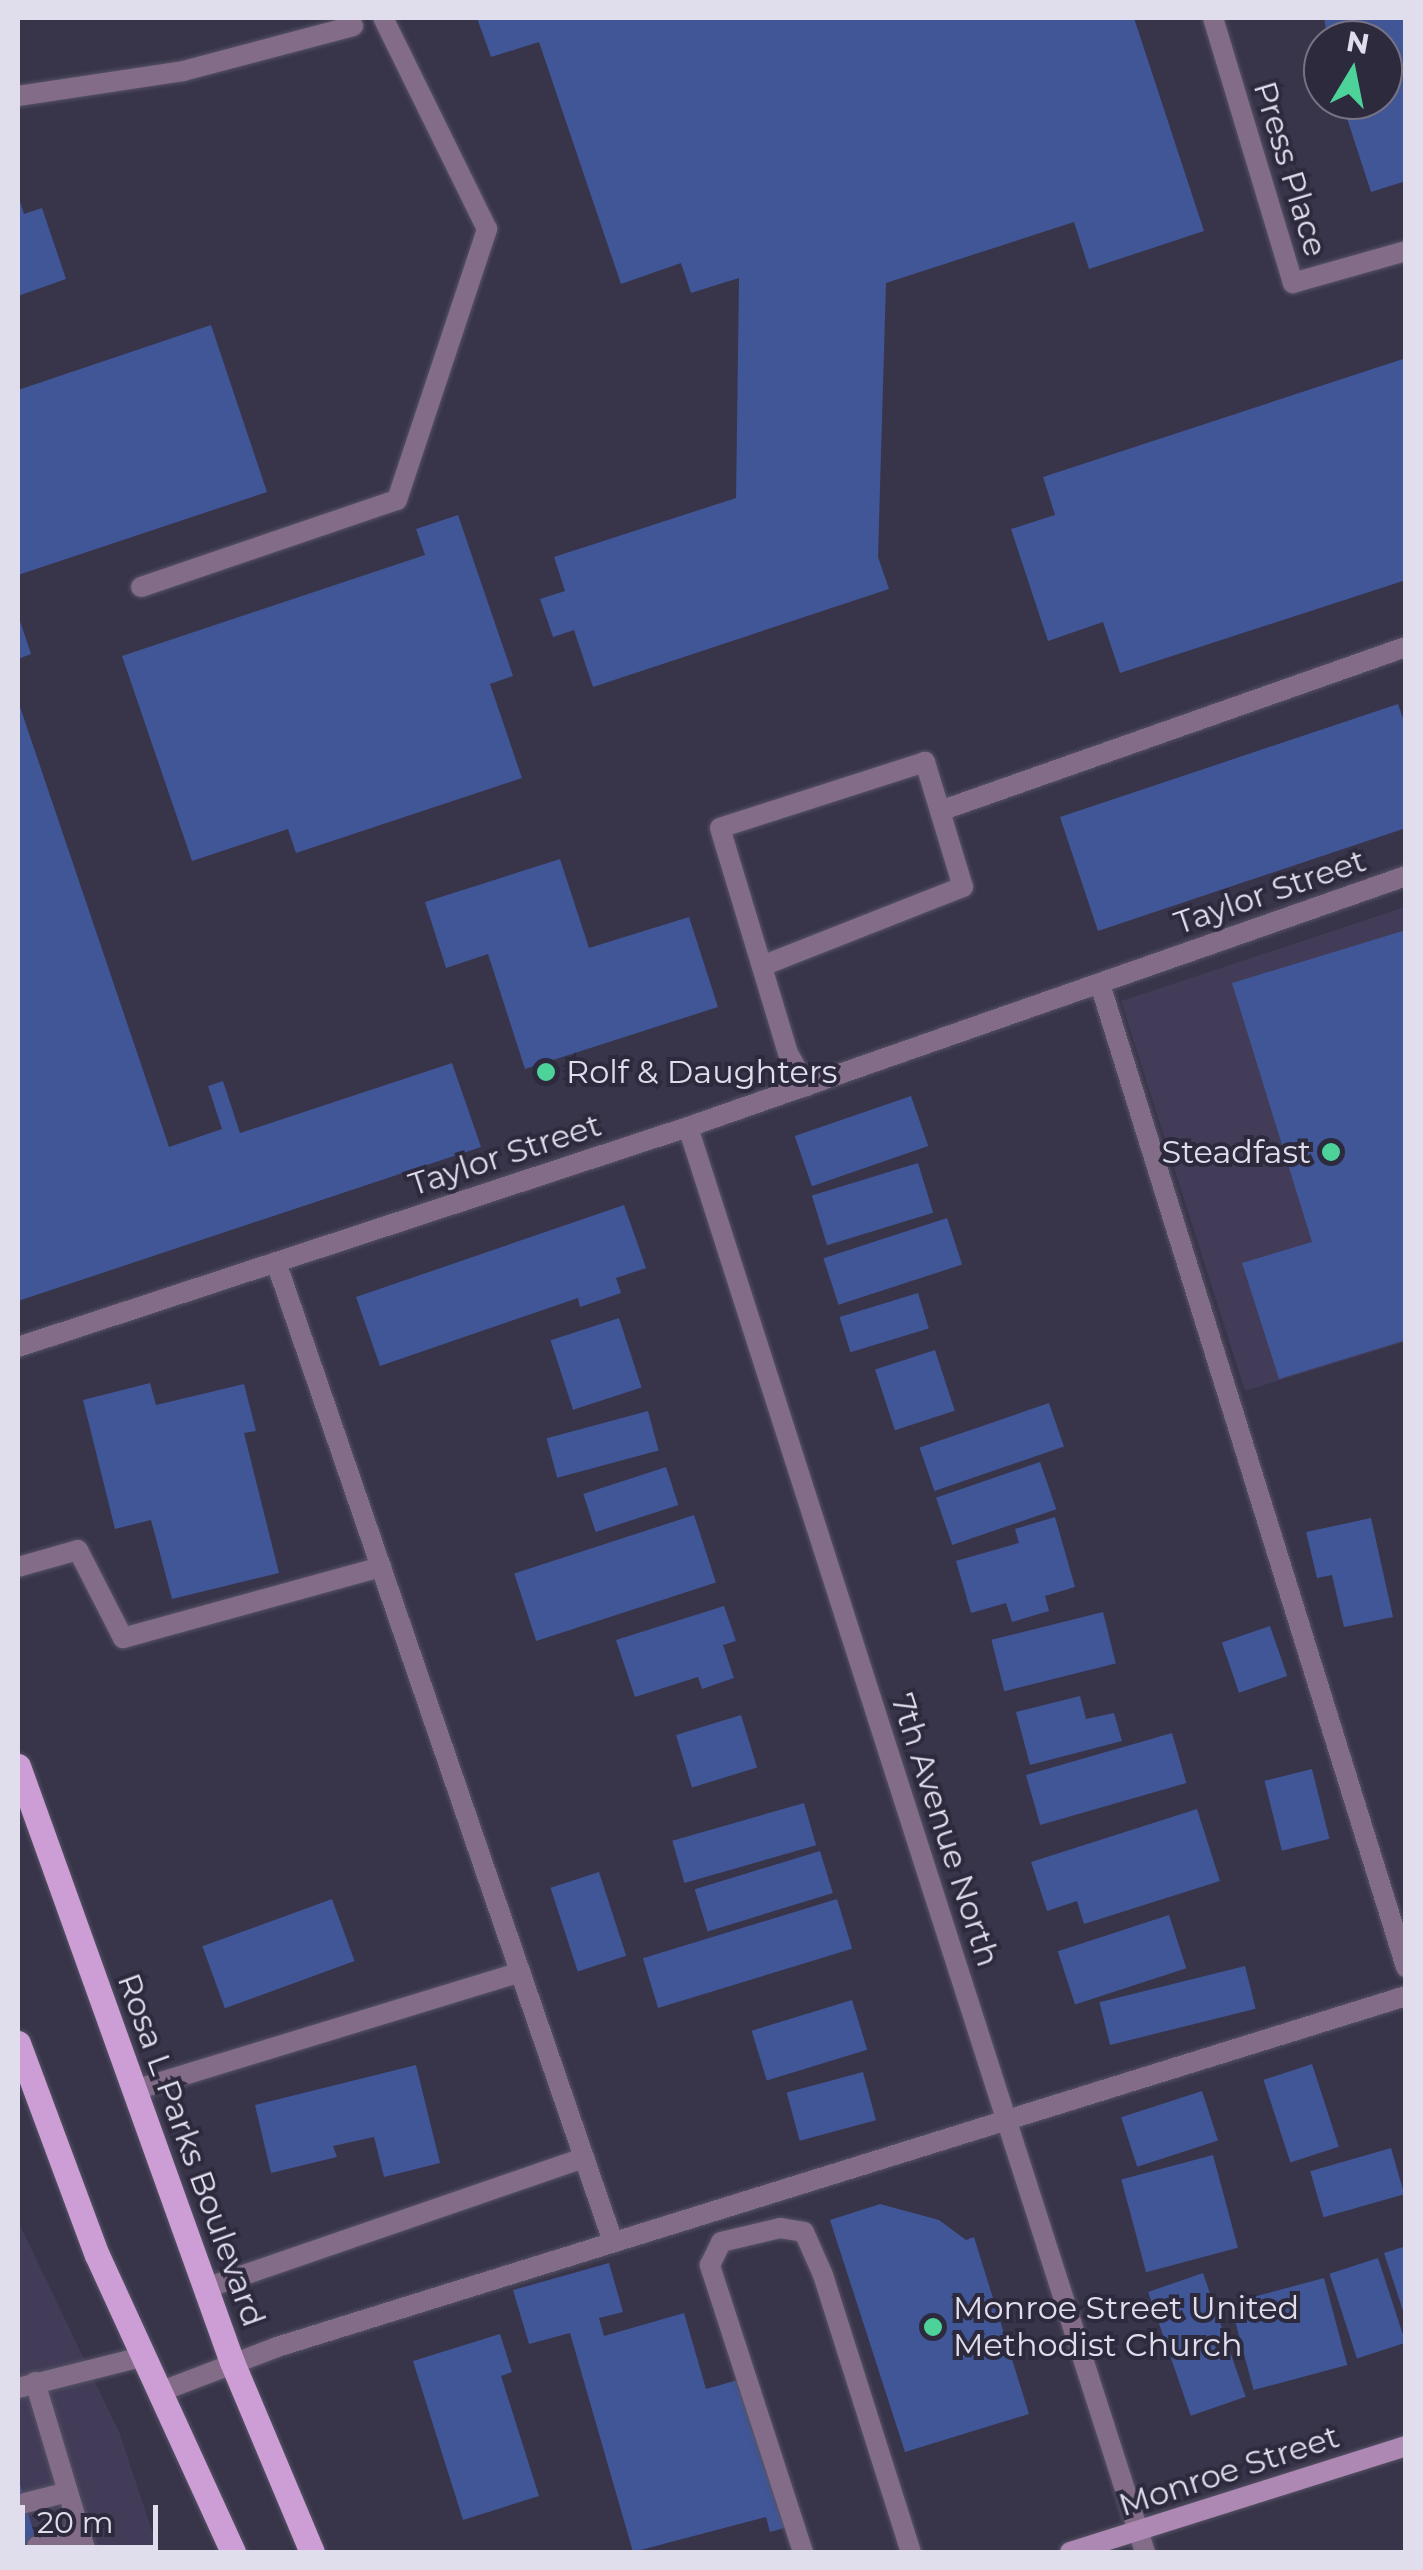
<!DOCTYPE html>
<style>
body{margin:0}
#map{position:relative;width:1423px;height:2570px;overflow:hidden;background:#383449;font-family:Montserrat,sans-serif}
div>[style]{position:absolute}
.built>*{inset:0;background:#423c58}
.building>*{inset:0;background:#405697;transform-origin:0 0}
.roads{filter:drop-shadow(0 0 2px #565366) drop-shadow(0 0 2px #565366)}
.lane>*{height:20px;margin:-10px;padding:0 10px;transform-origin:10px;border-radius:10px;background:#836c87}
.street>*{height:20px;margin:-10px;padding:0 10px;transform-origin:10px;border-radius:10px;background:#836c87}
.secondary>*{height:20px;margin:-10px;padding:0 10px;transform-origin:10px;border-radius:10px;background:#ad88b3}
.primary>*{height:25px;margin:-12.5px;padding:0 12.5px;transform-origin:12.5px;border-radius:12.5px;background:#cd9ed5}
.dots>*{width:28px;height:28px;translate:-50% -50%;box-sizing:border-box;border:5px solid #2e2a3e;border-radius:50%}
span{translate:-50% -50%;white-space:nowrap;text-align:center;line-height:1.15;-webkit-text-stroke:8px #2e2a3e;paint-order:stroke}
.street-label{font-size:32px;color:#e0deec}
.poi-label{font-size:32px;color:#e0deec}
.left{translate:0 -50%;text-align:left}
.right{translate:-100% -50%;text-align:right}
.frame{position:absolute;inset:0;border:20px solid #e0deec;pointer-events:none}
.north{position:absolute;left:1303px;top:20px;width:100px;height:100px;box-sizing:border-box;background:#2e2a3e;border:2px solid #757284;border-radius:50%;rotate:10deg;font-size:28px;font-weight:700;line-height:40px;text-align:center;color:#e0deec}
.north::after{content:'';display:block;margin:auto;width:35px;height:45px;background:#4dd39a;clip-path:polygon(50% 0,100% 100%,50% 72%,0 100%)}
.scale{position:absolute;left:20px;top:2505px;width:138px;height:45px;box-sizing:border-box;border:5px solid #e0deec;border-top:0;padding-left:12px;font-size:30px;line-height:35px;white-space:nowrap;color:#e0deec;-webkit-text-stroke:8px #2e2a3e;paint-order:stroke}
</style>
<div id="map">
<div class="built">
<div style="clip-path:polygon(1405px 907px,1405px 1342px,1245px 1391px,1121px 1001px)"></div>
<div style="clip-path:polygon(18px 2221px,120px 2434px,159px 2552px,18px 2552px)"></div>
</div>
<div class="building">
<div style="clip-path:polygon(477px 18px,1134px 18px,1204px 231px,1089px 269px,1074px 222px,886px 283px,878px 557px,889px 589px,593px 687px,574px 630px,553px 637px,540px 599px,565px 591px,554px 557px,736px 498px,739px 278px,691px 293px,681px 263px,621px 284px,539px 42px,491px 57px)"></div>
<div style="clip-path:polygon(1324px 18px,1406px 18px,1406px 181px,1371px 192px,1341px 100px,1383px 100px,1383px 40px,1328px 40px)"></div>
<div style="clip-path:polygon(18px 195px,24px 214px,42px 208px,66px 279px,18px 296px)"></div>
<div style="clip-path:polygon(211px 325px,267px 492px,18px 575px,18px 390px)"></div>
<div style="clip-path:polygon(1406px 358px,1406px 580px,1120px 673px,1103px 622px,1048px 641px,1011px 529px,1055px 515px,1043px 477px)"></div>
<div style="clip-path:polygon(458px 515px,513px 676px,490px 684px,522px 778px,296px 853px,288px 829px,192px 861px,122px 656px,425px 555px,416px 529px)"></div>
<div style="clip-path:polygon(18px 615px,31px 654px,18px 659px)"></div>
<div style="clip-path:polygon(18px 701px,169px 1147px,222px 1129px,208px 1086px,223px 1081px,240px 1133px,452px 1063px,481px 1147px,18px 1301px)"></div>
<div style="clip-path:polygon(1398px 704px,1406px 727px,1406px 828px,1098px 931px,1060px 817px)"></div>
<div style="clip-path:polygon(560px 859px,589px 948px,689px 917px,718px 1007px,525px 1069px,488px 954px,446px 968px,425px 902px)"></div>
<div style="clip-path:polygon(1406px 930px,1406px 1340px,1279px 1379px,1242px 1263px,1312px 1242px,1232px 983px)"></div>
<div style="left:911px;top:1096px;width:53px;height:123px;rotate:71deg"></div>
<div style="left:918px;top:1163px;width:52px;height:111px;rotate:73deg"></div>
<div style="clip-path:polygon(624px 1205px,646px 1268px,616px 1278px,621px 1293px,580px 1307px,578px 1298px,380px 1366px,356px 1297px)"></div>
<div style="left:947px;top:1218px;width:49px;height:130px;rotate:72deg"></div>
<div style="left:918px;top:1293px;width:37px;height:82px;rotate:73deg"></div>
<div style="left:619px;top:1318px;width:73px;height:72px;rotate:72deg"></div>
<div style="left:935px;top:1350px;width:64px;height:63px;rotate:72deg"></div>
<div style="clip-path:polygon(150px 1383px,156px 1405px,244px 1384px,256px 1431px,244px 1433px,279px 1573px,172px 1599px,151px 1520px,115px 1529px,83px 1400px)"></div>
<div style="left:1049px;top:1403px;width:46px;height:137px;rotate:71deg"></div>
<div style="left:648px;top:1411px;width:41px;height:105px;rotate:75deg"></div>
<div style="left:1040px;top:1462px;width:50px;height:110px;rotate:71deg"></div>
<div style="left:666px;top:1467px;width:40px;height:87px;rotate:72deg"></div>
<div style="left:694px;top:1515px;width:71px;height:189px;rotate:72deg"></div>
<div style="clip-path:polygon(1055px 1517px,1075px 1587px,1045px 1596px,1049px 1611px,1012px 1622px,1006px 1603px,971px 1613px,956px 1561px,1019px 1543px,1015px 1529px)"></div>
<div style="clip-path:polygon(1371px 1518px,1393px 1617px,1344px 1627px,1332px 1575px,1317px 1578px,1306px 1532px)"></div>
<div style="clip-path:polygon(724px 1606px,736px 1641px,723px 1645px,734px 1678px,702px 1689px,698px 1677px,635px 1697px,616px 1640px)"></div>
<div style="left:1103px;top:1612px;width:53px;height:115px;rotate:76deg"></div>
<div style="left:1270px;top:1626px;width:53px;height:51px;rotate:71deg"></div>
<div style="clip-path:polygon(1080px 1696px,1086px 1719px,1114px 1713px,1122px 1741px,1030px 1765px,1016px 1712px)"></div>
<div style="left:741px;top:1715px;width:55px;height:68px;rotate:73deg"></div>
<div style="left:1172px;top:1733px;width:52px;height:152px;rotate:74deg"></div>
<div style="left:1312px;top:1769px;width:72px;height:49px;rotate:76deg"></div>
<div style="left:804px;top:1803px;width:44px;height:137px;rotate:74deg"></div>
<div style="clip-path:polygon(1197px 1809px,1220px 1881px,1084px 1924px,1077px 1901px,1047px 1911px,1031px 1862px)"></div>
<div style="left:820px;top:1851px;width:44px;height:131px;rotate:73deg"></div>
<div style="left:599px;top:1872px;width:88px;height:51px;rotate:72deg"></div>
<div style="left:332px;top:1899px;width:66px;height:138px;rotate:70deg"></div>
<div style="left:837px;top:1899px;width:52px;height:203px;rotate:73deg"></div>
<div style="left:1169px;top:1915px;width:56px;height:117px;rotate:72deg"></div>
<div style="left:1245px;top:1966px;width:44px;height:150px;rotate:76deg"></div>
<div style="left:852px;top:2000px;width:52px;height:105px;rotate:73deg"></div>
<div style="left:1312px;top:2064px;width:87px;height:51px;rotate:72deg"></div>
<div style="clip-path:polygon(416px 2065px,440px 2163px,384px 2177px,374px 2137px,333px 2146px,337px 2157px,271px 2173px,255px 2105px)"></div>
<div style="left:863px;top:2072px;width:50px;height:79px;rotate:75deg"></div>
<div style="left:1202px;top:2091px;width:52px;height:85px;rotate:72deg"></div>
<div style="left:1391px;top:2148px;width:48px;height:84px;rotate:74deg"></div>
<div style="left:1213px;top:2155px;width:96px;height:95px;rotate:75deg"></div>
<div style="clip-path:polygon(880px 2204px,939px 2220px,966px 2240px,974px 2237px,1029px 2414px,905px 2452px,830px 2220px)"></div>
<div style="clip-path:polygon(1406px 2246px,1406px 2317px,1405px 2317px,1384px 2253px)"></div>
<div style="left:1378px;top:2258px;width:89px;height:51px;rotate:72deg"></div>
<div style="clip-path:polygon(609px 2263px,623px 2312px,599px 2318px,604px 2336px,684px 2313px,706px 2389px,745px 2378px,788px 2527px,770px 2532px,766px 2517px,633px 2552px,570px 2333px,529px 2344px,513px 2290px)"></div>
<div style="left:1203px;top:2273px;width:131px;height:58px;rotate:71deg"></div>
<div style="left:1324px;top:2278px;width:90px;height:97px;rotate:75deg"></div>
<div style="clip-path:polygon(500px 2334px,512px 2372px,501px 2376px,539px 2496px,463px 2520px,413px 2361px)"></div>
<div style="clip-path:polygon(18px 2480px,19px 2480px,39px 2552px,18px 2552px)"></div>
</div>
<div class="roads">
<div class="lane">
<div style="left:18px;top:96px;width:167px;rotate:-8.6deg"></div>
<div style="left:183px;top:71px;width:176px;rotate:-14.8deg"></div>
<div style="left:141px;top:587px;width:270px;rotate:-18.8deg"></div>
<div style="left:397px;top:500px;width:286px;rotate:-71.6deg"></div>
<div style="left:487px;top:229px;width:235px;rotate:-116.2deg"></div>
<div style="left:940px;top:811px;width:494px;rotate:-19.4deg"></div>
<div style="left:762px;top:966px;width:216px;rotate:-21.5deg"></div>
<div style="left:963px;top:887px;width:131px;rotate:-106.9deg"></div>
<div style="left:925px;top:762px;width:215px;rotate:162.2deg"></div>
<div style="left:720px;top:828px;width:235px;rotate:73.2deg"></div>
<div style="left:788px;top:1053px;width:38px;rotate:61deg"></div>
<div style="left:1100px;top:984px;width:1030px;rotate:72.71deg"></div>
<div style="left:276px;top:1262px;width:1036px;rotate:71.02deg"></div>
<div style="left:18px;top:1567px;width:62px;rotate:-15.8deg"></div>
<div style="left:78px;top:1550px;width:99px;rotate:62.9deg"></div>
<div style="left:123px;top:1638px;width:268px;rotate:-15.4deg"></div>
<div style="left:135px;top:2090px;width:403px;rotate:-17deg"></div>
<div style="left:206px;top:2288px;width:400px;rotate:-19deg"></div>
<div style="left:35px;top:2382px;width:177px;rotate:73.3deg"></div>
<div style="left:18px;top:2388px;width:131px;rotate:-14.1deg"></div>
<div style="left:162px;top:2391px;width:123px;rotate:-20.9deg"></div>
<div style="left:277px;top:2347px;width:1182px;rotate:-17.27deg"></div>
<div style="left:25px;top:2503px;width:44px;rotate:-14.3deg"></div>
<div style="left:37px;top:2546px;width:45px;rotate:-18deg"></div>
<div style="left:803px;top:2552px;width:302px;rotate:-108deg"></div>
<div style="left:710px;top:2265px;width:25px;rotate:-64deg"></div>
<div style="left:721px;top:2242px;width:61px;rotate:-13.3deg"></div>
<div style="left:780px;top:2228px;width:24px;rotate:9deg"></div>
<div style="left:804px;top:2232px;width:47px;rotate:66.2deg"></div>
<div style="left:823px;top:2275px;width:291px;rotate:72.4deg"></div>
</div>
<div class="street">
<div style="left:1213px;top:18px;width:277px;rotate:73.2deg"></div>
<div style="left:1293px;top:283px;width:117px;rotate:-15.8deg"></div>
<div style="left:688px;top:1127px;width:1496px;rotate:72.22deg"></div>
<div style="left:18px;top:1347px;width:705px;rotate:-18.18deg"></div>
<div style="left:688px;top:1127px;width:761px;rotate:-19.27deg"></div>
</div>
<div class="secondary">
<div style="left:1070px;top:2552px;width:352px;rotate:-17.5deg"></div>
</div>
<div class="primary">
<div style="left:18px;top:1766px;width:633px;rotate:70.25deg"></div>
<div style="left:232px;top:2362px;width:206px;rotate:67.2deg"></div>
<div style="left:18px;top:2043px;width:226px;rotate:69.6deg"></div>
<div style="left:97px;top:2255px;width:327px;rotate:65.4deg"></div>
</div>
</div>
<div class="dots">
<div style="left:546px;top:1072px;background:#4dd39a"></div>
<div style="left:1331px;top:1152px;background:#4dd39a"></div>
<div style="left:933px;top:2327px;background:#4dd39a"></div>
</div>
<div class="street-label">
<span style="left:1290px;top:169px;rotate:73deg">Press Place</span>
<span style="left:1270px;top:892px;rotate:-19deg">Taylor Street</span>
<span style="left:505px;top:1155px;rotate:-18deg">Taylor Street</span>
<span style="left:945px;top:1830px;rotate:72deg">7th Avenue North</span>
<span style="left:191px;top:2150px;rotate:70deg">Rosa L Parks Boulevard</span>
<span style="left:1229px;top:2471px;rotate:-18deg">Monroe Street</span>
</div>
<div class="poi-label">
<span class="left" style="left:566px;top:1072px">Rolf &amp; Daughters</span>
<span class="right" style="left:1311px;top:1152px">Steadfast</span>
<span class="left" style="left:953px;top:2327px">Monroe Street United<br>Methodist Church</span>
</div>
<div class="frame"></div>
<div class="north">N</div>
<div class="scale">20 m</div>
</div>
